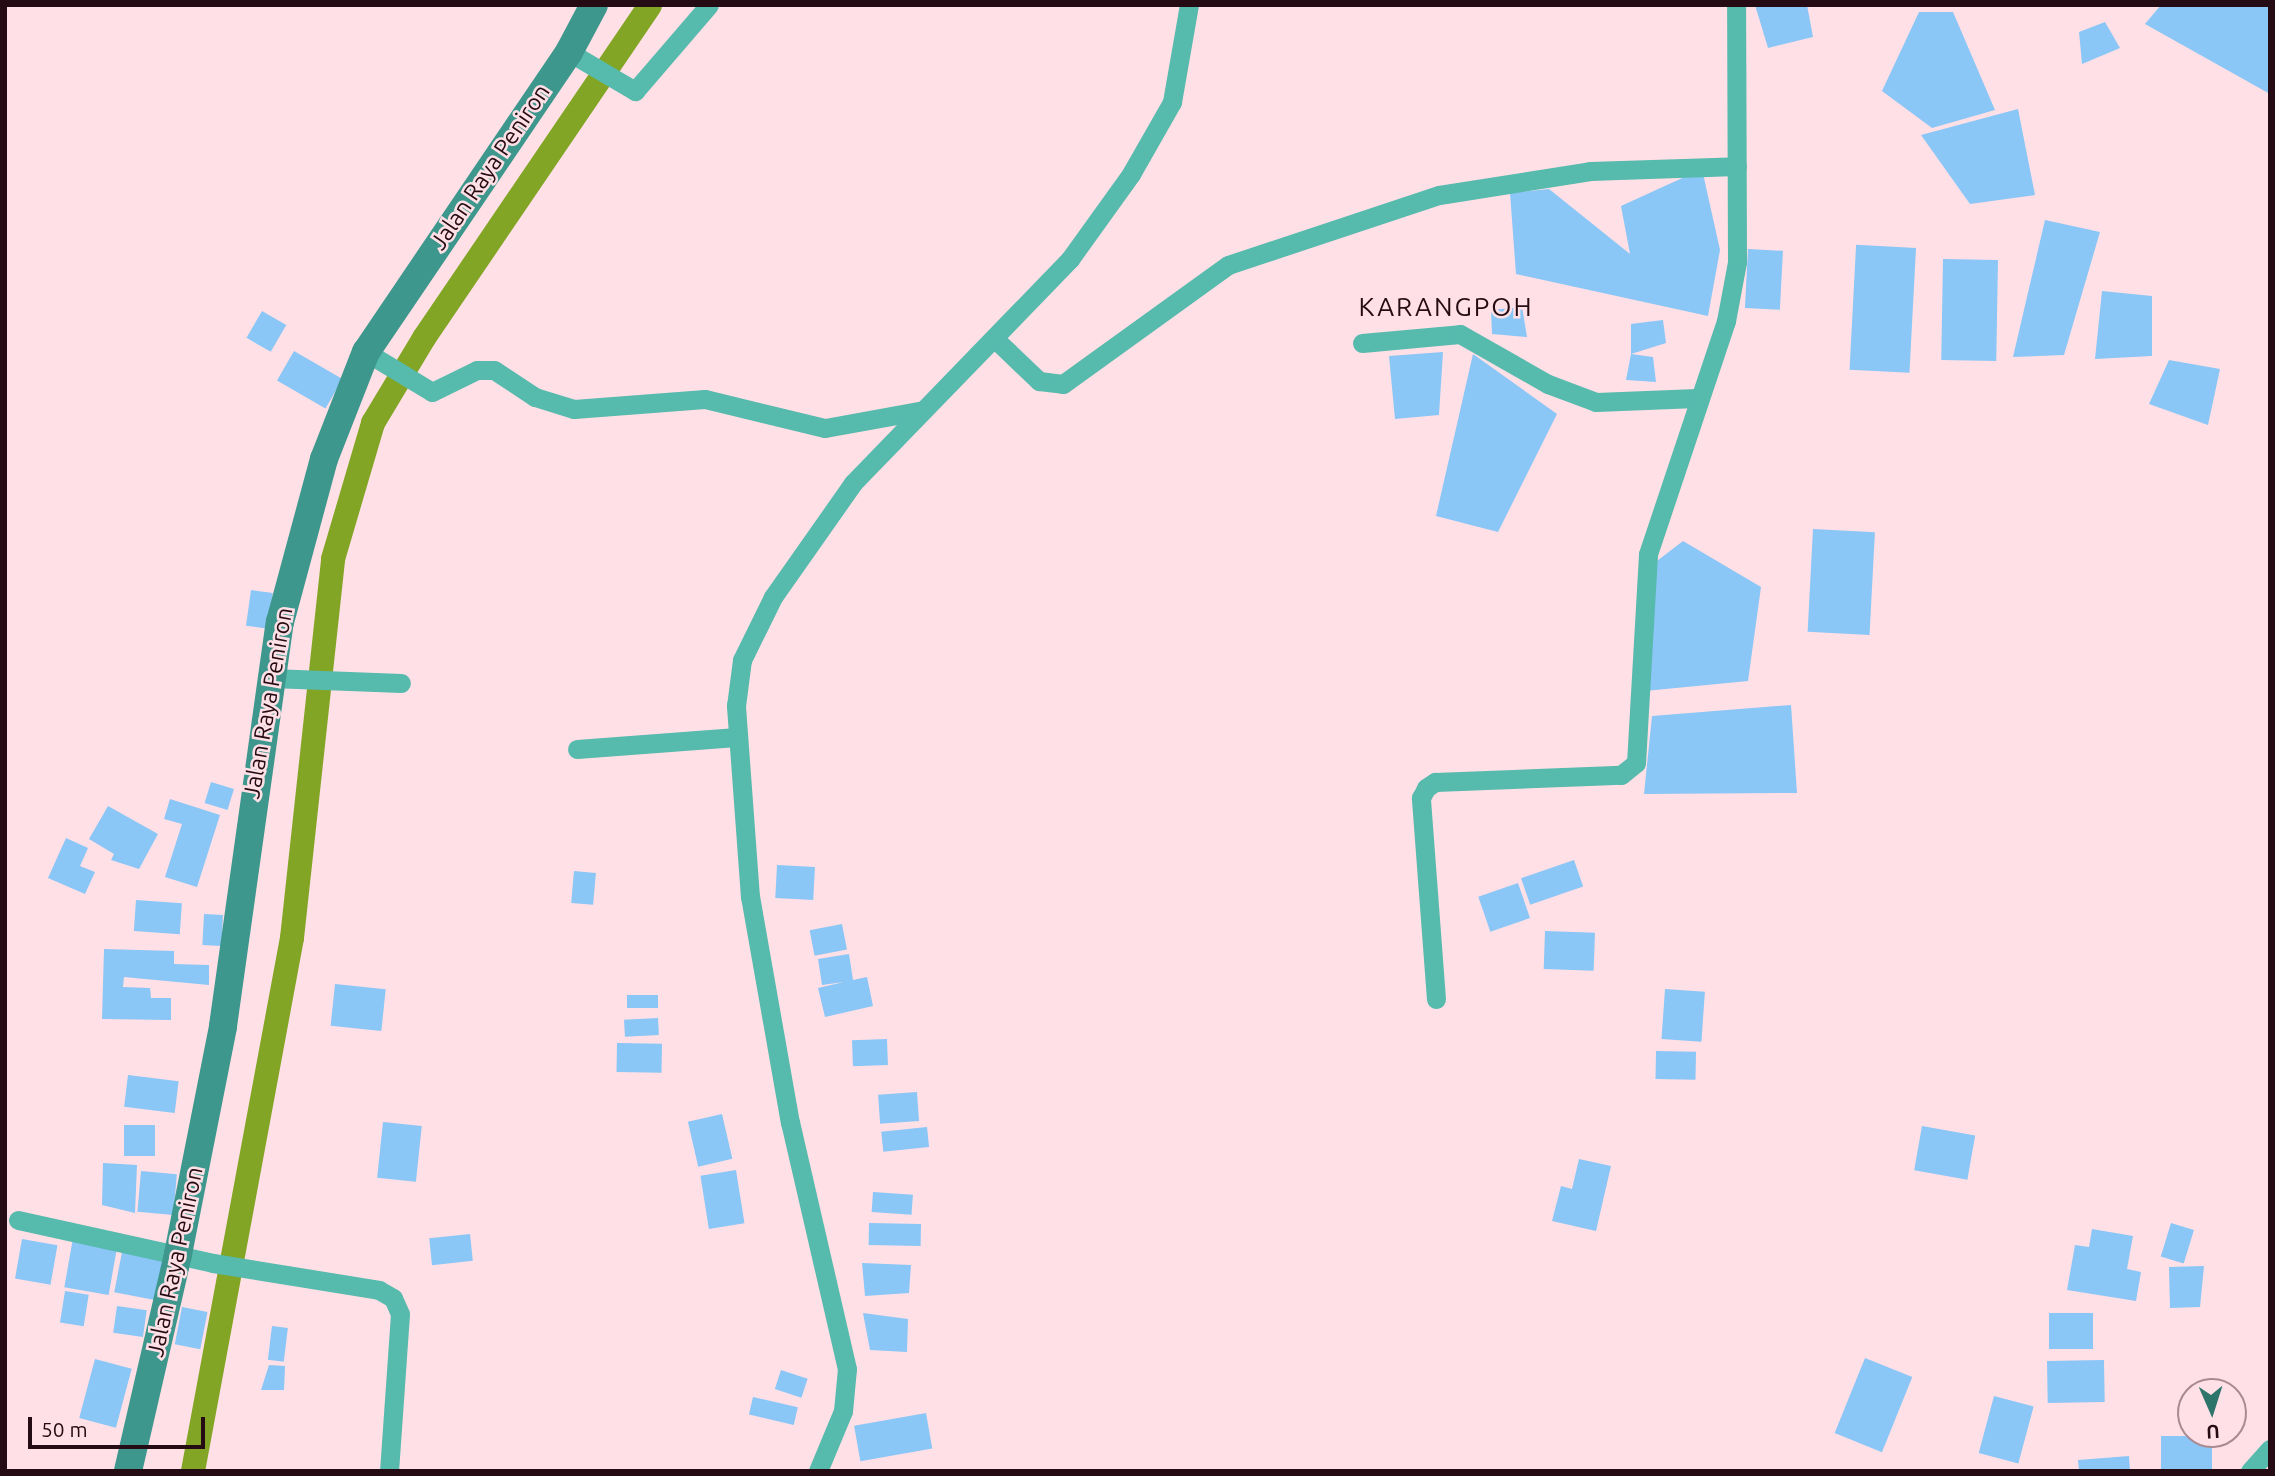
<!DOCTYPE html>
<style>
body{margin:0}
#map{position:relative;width:2275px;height:1476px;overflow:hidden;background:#ffe0e6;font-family:Ubuntu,sans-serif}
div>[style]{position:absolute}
.canal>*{height:24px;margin:-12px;padding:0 12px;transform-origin:12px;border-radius:12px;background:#83a525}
.building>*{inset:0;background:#8ac6f6;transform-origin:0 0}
.minor>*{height:19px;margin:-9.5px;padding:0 9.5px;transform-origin:9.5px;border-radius:9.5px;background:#56baad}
.secondary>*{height:28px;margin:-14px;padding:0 14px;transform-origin:14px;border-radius:14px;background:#3d978c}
span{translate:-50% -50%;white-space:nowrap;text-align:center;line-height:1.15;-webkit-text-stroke:5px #ffe0e6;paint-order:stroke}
.street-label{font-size:23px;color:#250b13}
.quarter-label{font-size:26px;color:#250b13;letter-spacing:2px}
.frame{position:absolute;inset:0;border:7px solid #250b13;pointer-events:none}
.north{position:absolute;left:2177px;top:1378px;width:70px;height:70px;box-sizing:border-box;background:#ffe0e6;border:2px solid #a88b92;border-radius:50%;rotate:177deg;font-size:19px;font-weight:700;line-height:28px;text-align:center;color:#250b13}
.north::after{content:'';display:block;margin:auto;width:24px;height:32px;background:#2d746b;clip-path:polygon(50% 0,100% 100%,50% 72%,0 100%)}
.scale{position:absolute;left:28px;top:1417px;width:177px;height:32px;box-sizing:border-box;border:4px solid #250b13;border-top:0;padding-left:9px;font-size:21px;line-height:24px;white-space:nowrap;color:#250b13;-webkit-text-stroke:5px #ffe0e6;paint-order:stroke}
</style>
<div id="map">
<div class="canal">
<div style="left:193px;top:1471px;width:542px;rotate:-79.48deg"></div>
<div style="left:292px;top:938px;width:381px;rotate:-83.8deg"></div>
<div style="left:333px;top:559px;width:142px;rotate:-73.6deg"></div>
<div style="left:373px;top:423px;width:99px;rotate:-59deg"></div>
<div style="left:424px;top:338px;width:402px;rotate:-55.8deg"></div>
</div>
<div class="building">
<div style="clip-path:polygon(1755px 5px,1807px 5px,1813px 37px,1768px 48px)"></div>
<div style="clip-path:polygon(2161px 5px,2270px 5px,2270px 94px,2145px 24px)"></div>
<div style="clip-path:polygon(1919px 12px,1953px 12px,1995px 110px,1932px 128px,1882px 91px)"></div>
<div style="clip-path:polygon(2105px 22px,2120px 48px,2082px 64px,2079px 32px)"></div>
<div style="clip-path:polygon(2018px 109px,2035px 195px,1970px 204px,1921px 135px)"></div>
<div style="clip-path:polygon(1702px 169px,1720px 250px,1708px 316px,1516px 274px,1510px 193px,1549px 189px,1630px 254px,1621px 206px)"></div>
<div style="clip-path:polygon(2045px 220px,2100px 232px,2064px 355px,2013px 357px)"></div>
<div style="left:1916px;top:248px;width:125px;height:60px;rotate:93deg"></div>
<div style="left:1748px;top:249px;width:35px;height:59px;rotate:3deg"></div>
<div style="left:1943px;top:259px;width:55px;height:101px;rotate:1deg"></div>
<div style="clip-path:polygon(2102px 291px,2152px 296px,2152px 356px,2095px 359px)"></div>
<div style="clip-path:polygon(1522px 307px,1527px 337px,1492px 334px,1491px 310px)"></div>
<div style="left:262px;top:311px;width:28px;height:31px;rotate:30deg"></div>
<div style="clip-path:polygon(1663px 320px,1666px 343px,1631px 354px,1631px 324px)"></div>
<div style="left:294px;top:351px;width:56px;height:34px;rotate:30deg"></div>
<div style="clip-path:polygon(1443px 352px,1439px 415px,1395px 419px,1389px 356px)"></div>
<div style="clip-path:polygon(1473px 354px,1557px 414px,1498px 532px,1436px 516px)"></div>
<div style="clip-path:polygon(1631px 354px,1653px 357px,1656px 382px,1626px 380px)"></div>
<div style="clip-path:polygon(2169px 360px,2220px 369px,2208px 425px,2149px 404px)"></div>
<div style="left:1813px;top:529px;width:62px;height:103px;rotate:3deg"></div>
<div style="clip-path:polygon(1683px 541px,1761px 587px,1748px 681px,1645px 691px,1653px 564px)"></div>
<div style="left:251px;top:590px;width:22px;height:36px;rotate:8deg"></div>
<div style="clip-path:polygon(1791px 705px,1797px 793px,1644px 794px,1652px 716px)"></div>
<div style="left:211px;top:782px;width:24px;height:22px;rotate:17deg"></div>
<div style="clip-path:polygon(170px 799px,220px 815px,197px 887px,165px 877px,182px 824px,164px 819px)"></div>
<div style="clip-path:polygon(108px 806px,158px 834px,139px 869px,111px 860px,114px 854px,89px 839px)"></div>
<div style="clip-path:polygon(66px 838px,88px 848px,80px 866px,95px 872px,85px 894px,48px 878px)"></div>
<div style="left:1574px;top:860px;width:28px;height:56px;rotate:71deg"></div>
<div style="left:777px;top:865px;width:38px;height:33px;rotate:3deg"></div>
<div style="left:574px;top:871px;width:22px;height:32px;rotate:5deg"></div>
<div style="left:1518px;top:883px;width:37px;height:42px;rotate:71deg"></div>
<div style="left:136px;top:900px;width:46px;height:31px;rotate:4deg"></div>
<div style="left:204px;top:914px;width:19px;height:31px;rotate:3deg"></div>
<div style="left:842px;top:924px;width:26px;height:33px;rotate:79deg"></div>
<div style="left:1545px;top:931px;width:50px;height:38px;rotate:2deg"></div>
<div style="clip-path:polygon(104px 949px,174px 951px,174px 964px,209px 965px,209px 985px,124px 977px,123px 987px,150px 988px,151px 998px,171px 998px,171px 1020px,102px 1019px)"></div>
<div style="clip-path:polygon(849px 954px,853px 980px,867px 977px,873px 1006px,825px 1017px,818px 988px,844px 982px,822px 985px,818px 959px)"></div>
<div style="left:335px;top:984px;width:51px;height:42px;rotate:6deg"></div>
<div style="left:1665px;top:989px;width:40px;height:50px;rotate:4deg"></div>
<div style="left:627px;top:995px;width:31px;height:13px"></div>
<div style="left:658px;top:1018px;width:17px;height:34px;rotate:87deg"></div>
<div style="left:887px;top:1039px;width:26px;height:35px;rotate:88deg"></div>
<div style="left:617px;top:1043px;width:45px;height:29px;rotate:1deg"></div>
<div style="left:1656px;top:1051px;width:40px;height:28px;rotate:1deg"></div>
<div style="left:128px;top:1075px;width:51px;height:32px;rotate:7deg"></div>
<div style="left:917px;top:1092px;width:29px;height:39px;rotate:86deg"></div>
<div style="left:722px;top:1114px;width:46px;height:35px;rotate:77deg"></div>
<div style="left:383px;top:1122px;width:39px;height:56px;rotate:6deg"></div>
<div style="left:124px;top:1125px;width:31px;height:31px"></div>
<div style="left:1922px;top:1126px;width:54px;height:45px;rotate:10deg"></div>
<div style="left:927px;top:1127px;width:20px;height:46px;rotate:84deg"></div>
<div style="clip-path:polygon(1579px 1159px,1611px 1166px,1596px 1231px,1552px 1221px,1561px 1186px,1572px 1189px)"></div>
<div style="clip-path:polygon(103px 1163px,137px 1165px,135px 1213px,102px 1205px)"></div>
<div style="left:736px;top:1170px;width:54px;height:36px;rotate:81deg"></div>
<div style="left:141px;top:1171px;width:36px;height:41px;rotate:5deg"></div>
<div style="left:873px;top:1192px;width:40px;height:20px;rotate:4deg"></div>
<div style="left:869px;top:1223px;width:52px;height:22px;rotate:1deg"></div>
<div style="left:2171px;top:1223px;width:24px;height:35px;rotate:17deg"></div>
<div style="clip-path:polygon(2092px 1229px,2133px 1236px,2127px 1269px,2141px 1272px,2136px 1301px,2067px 1290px,2075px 1245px,2089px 1247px)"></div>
<div style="left:470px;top:1234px;width:27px;height:41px;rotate:84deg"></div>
<div style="left:73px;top:1238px;width:45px;height:50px;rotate:10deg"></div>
<div style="left:22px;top:1239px;width:36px;height:40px;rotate:10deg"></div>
<div style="left:123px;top:1247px;width:44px;height:46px;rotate:11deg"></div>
<div style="clip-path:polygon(862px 1263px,911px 1265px,909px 1293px,865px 1296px)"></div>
<div style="clip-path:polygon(2204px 1266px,2200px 1307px,2170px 1308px,2169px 1267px)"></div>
<div style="left:65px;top:1291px;width:24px;height:32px;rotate:9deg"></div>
<div style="left:117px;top:1306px;width:30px;height:27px;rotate:8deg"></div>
<div style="left:182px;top:1307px;width:26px;height:38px;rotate:11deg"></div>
<div style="clip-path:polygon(863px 1313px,908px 1319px,907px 1352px,870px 1350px)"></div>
<div style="left:2049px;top:1313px;width:44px;height:36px"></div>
<div style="left:272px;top:1326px;width:16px;height:34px;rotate:7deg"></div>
<div style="left:1865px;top:1358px;width:51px;height:81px;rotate:22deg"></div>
<div style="left:95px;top:1359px;width:38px;height:61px;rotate:15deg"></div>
<div style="left:2104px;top:1360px;width:42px;height:57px;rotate:89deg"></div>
<div style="clip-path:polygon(269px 1365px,285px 1366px,284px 1390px,261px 1390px)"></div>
<div style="left:781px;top:1370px;width:28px;height:20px;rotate:18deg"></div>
<div style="left:1994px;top:1396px;width:41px;height:59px;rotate:15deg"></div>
<div style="left:753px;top:1397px;width:46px;height:18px;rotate:13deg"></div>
<div style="left:926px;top:1413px;width:36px;height:73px;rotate:80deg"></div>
<div style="left:2161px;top:1436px;width:51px;height:34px"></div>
<div style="clip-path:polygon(2129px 1456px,2130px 1471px,2079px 1471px,2078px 1460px)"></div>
</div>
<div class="minor">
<div style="left:569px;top:52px;width:77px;rotate:30.6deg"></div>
<div style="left:635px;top:91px;width:113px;rotate:-49.3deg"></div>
<div style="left:995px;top:339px;width:61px;rotate:43.7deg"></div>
<div style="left:1039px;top:381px;width:24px;rotate:7deg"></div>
<div style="left:1063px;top:384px;width:203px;rotate:-35.8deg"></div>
<div style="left:1228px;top:265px;width:222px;rotate:-18.4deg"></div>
<div style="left:1439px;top:195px;width:153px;rotate:-9deg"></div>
<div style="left:1590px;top:171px;width:147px;rotate:-1.9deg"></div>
<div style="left:1362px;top:343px;width:98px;rotate:-5.2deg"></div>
<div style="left:1460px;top:334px;width:101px;rotate:29.6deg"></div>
<div style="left:1548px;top:384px;width:51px;rotate:20.6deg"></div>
<div style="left:1596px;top:402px;width:101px;rotate:-2.3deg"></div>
<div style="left:366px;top:352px;width:77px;rotate:31.2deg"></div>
<div style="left:432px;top:392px;width:50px;rotate:-26.1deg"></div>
<div style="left:477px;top:370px;width:17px"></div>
<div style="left:494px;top:370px;width:49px;rotate:33.4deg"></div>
<div style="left:535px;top:397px;width:41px;rotate:17.1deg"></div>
<div style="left:574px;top:409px;width:131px;rotate:-4.4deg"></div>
<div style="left:705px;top:399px;width:123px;rotate:13.6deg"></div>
<div style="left:825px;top:428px;width:96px;rotate:-10.3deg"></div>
<div style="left:271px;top:678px;width:130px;rotate:2.2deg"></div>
<div style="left:577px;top:749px;width:160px;rotate:-4.3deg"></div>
<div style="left:1436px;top:999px;width:202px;rotate:-94.3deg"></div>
<div style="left:1421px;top:798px;width:11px;rotate:-63deg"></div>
<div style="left:1426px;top:788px;width:11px;rotate:-34deg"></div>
<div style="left:1435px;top:782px;width:186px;rotate:-2.2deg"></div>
<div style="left:1621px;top:775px;width:19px;rotate:-39deg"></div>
<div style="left:1636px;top:763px;width:209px;rotate:-86.7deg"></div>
<div style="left:1648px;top:554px;width:246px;rotate:-71.5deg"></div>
<div style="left:1726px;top:321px;width:60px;rotate:-79.4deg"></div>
<div style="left:1737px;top:262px;width:257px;rotate:-90.2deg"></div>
<div style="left:18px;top:1220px;width:200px;rotate:12.4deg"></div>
<div style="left:213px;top:1263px;width:168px;rotate:9.2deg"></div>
<div style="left:379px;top:1290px;width:16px;rotate:30deg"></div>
<div style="left:393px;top:1298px;width:17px;rotate:66deg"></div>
<div style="left:400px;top:1314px;width:157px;rotate:94deg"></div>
<div style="left:818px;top:1471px;width:65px;rotate:-67.4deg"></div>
<div style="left:843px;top:1411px;width:42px;rotate:-84.6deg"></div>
<div style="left:847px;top:1369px;width:253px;rotate:-103deg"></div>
<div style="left:790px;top:1123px;width:230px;rotate:-100deg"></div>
<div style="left:750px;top:897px;width:192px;rotate:-94.2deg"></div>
<div style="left:736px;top:706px;width:46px;rotate:-82.6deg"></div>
<div style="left:742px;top:660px;width:70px;rotate:-63.8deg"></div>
<div style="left:773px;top:597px;width:139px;rotate:-54.9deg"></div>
<div style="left:853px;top:483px;width:312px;rotate:-45.9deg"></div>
<div style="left:1070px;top:259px;width:105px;rotate:-54.3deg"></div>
<div style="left:1131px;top:174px;width:83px;rotate:-60.3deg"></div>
<div style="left:1172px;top:102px;width:98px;rotate:-80.1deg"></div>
<div style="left:2250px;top:1471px;width:30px;rotate:-48deg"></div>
</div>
<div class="secondary">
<div style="left:128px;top:1471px;width:223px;rotate:-77deg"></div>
<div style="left:178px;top:1254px;width:232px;rotate:-78.8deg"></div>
<div style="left:223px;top:1026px;width:408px;rotate:-82deg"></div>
<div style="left:280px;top:622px;width:169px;rotate:-74.9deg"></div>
<div style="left:324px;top:459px;width:115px;rotate:-68.6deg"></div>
<div style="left:366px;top:352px;width:362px;rotate:-55.9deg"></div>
<div style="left:569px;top:52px;width:53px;rotate:-62deg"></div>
</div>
<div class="street-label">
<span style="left:490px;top:167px;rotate:-56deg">Jalan Raya Peniron</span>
<span style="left:268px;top:703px;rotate:-80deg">Jalan Raya Peniron</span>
<span style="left:175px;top:1262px;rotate:-78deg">Jalan Raya Peniron</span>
</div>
<div class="quarter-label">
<span style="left:1446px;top:307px">KARANGPOH</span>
</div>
<div class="frame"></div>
<div class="north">U</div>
<div class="scale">50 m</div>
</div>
